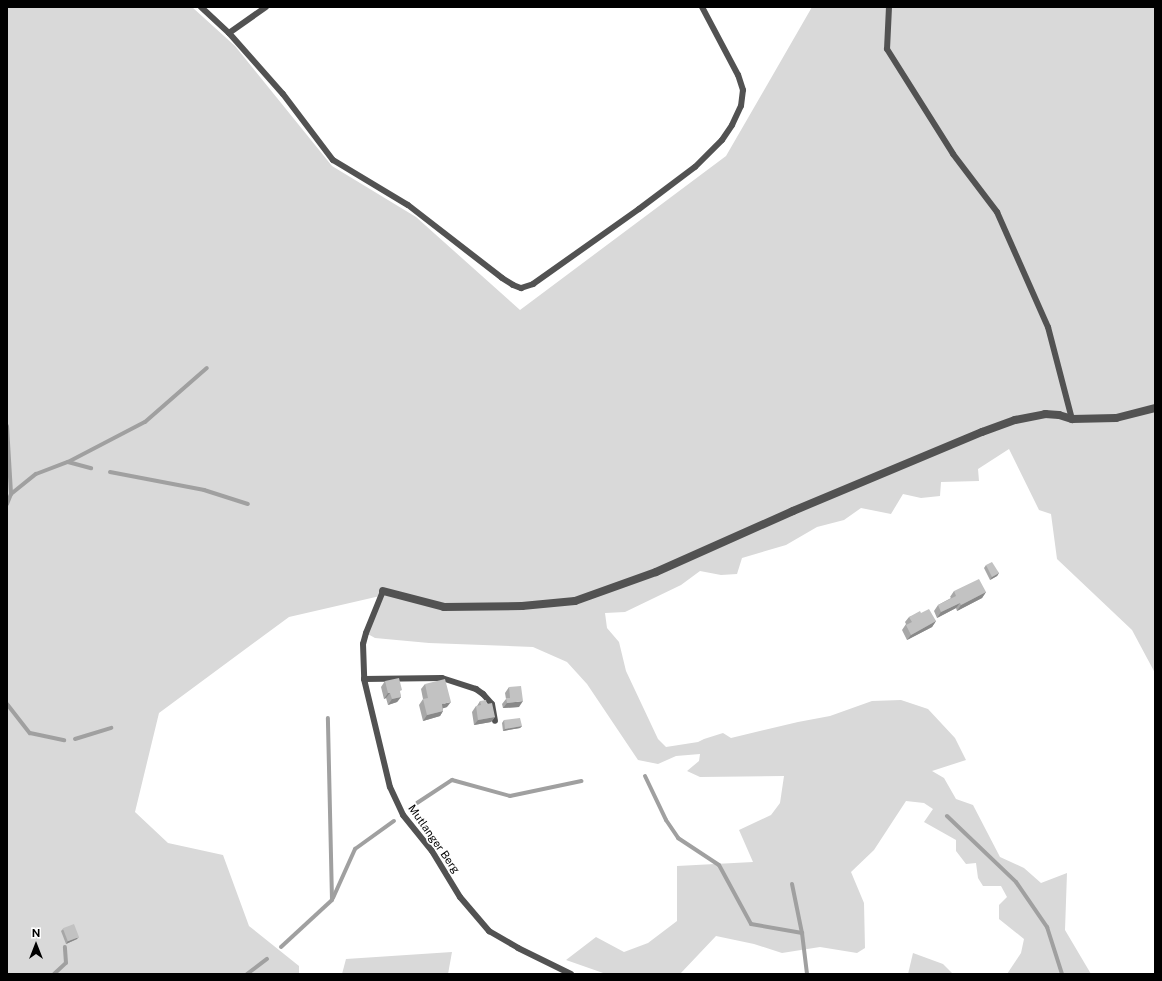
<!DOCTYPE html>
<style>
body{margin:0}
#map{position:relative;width:1162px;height:981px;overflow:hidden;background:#fff;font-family:"Public Sans",sans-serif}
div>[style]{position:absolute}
.green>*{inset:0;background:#d9d9d9}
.stream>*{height:4px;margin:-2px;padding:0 2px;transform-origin:2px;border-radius:2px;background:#a0a0a0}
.service>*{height:6px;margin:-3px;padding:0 3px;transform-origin:3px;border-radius:3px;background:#525252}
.minor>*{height:8px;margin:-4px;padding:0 4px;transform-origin:4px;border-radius:4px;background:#525252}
.wall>*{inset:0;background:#a7a7a7}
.shaded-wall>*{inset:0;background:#888}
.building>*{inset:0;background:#c2c2c2;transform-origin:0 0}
span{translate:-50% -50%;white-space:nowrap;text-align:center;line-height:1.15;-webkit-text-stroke:3.5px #fff;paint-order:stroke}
.street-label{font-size:11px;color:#000}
.frame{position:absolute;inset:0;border:8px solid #000;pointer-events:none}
.north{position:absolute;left:16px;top:925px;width:40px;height:40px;-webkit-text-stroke:3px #fff;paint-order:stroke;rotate:0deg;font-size:11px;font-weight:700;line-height:16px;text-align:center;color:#000}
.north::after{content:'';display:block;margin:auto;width:14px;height:18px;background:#000;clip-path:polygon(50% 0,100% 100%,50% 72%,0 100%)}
</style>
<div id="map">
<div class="green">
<div style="clip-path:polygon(7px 7px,192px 7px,235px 46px,332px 166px,416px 217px,520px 310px,726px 156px,812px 7px,1155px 7px,1155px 673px,1132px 630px,1057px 559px,1051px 514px,1039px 510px,1009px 449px,978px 469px,979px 481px,941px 482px,940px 496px,921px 498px,903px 494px,891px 514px,861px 508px,844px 520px,817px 527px,786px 545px,742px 558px,737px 574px,721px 575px,700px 571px,681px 585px,625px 612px,605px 613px,607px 628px,619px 642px,626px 671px,658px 739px,666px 747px,698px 742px,704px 739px,723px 733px,731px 738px,798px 722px,830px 716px,872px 701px,901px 700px,928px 709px,955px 738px,966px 760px,932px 771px,944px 778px,956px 799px,973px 805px,1000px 857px,1024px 868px,1041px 883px,1067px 873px,1065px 930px,1091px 974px,1007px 974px,1021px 953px,1024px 939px,999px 919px,999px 905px,1007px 897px,1001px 886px,983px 886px,978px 878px,976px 863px,966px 864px,956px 851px,956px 840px,924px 822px,933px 809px,924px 803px,906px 801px,874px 850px,851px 872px,864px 903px,865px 948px,857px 953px,820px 947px,782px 953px,754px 944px,716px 936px,680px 974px,606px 974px,566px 960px,596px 937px,624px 952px,648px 943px,677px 921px,677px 866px,753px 862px,739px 830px,771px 815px,780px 803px,784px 776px,700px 777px,687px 771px,699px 761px,700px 754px,676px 756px,658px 764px,638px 760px,587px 684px,567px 662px,533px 647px,429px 643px,375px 638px,366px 633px,380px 596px,289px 617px,159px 713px,135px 812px,168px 843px,223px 855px,249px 926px,299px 966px,299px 974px,7px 974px)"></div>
<div style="clip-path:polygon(452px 952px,448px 974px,342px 974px,346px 959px)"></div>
<div style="clip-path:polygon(913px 953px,943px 964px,953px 974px,908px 974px)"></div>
</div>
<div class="stream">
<div style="left:7px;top:426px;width:68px;rotate:86.6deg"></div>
<div style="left:68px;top:462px;width:24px;rotate:15deg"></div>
<div style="left:110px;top:472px;width:96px;rotate:10.8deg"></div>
<div style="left:204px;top:490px;width:46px;rotate:17.7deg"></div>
<div style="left:7px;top:504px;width:11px;rotate:-68deg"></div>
<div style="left:11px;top:494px;width:32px;rotate:-39deg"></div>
<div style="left:36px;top:474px;width:34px;rotate:-21deg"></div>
<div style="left:68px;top:462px;width:87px;rotate:-27.5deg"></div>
<div style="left:145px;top:422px;width:82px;rotate:-41.1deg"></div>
<div style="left:7px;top:704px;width:37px;rotate:52deg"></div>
<div style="left:30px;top:733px;width:35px;rotate:12deg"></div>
<div style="left:75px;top:739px;width:38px;rotate:-17deg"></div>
<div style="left:645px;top:776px;width:49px;rotate:64.5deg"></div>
<div style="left:666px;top:820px;width:22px;rotate:56deg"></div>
<div style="left:678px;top:838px;width:49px;rotate:33.4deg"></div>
<div style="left:719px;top:865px;width:67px;rotate:61.5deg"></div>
<div style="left:751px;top:924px;width:52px;rotate:10deg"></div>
<div style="left:802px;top:933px;width:41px;rotate:83deg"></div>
<div style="left:417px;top:803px;width:42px;rotate:-33.3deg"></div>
<div style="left:452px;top:780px;width:60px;rotate:15.4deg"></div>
<div style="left:510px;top:796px;width:73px;rotate:-11.9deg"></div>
<div style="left:947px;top:816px;width:95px;rotate:43.7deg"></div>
<div style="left:1016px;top:882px;width:55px;rotate:55.4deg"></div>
<div style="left:1047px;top:927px;width:49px;rotate:72.3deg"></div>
<div style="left:792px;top:884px;width:50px;rotate:78.5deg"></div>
<div style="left:333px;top:898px;width:54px;rotate:-65.8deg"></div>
<div style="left:355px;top:849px;width:48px;rotate:-35.7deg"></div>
<div style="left:281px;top:947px;width:69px;rotate:-42.7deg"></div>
<div style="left:332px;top:900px;width:182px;rotate:-91.3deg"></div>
<div style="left:54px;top:974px;width:16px;rotate:-43deg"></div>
<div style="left:66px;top:963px;width:16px;rotate:-94deg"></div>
<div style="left:247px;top:974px;width:25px;rotate:-37deg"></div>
</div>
<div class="service">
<div style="left:201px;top:7px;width:38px;rotate:43deg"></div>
<div style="left:229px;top:33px;width:81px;rotate:48.5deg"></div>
<div style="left:283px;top:94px;width:83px;rotate:52.9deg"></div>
<div style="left:333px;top:160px;width:87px;rotate:31deg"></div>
<div style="left:408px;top:205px;width:119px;rotate:37.8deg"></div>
<div style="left:502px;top:278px;width:13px;rotate:32deg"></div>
<div style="left:513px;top:285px;width:9px;rotate:21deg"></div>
<div style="left:521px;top:288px;width:13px;rotate:-18deg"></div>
<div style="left:533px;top:284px;width:130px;rotate:-35.3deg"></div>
<div style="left:639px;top:209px;width:70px;rotate:-36.9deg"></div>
<div style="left:695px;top:167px;width:38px;rotate:-45deg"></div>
<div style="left:722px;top:140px;width:18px;rotate:-56deg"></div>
<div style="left:732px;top:125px;width:21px;rotate:-65deg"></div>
<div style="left:741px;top:106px;width:16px;rotate:-83deg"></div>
<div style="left:743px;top:90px;width:16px;rotate:-108deg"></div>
<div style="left:738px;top:75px;width:77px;rotate:-117.9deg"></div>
<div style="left:889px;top:7px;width:42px;rotate:92.7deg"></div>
<div style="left:887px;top:49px;width:124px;rotate:57.8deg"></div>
<div style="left:953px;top:154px;width:73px;rotate:52.8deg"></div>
<div style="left:997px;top:212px;width:126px;rotate:66.1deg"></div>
<div style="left:1048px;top:327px;width:95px;rotate:75.4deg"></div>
<div style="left:229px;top:33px;width:45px;rotate:-35.1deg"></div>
<div style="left:383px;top:591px;width:45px;rotate:112deg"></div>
<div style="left:366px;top:633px;width:11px;rotate:105deg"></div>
<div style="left:363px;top:644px;width:35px;rotate:88deg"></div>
<div style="left:364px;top:679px;width:111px;rotate:76.5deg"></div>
<div style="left:390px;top:787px;width:31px;rotate:65deg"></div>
<div style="left:403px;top:815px;width:46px;rotate:51.1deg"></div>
<div style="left:432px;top:851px;width:54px;rotate:58.7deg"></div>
<div style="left:460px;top:897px;width:45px;rotate:49.5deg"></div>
<div style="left:489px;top:931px;width:34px;rotate:30deg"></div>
<div style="left:518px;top:948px;width:59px;rotate:26.1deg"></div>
<div style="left:364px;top:679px;width:78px;rotate:-0.7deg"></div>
<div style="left:442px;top:678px;width:36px;rotate:18deg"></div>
<div style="left:476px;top:689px;width:9px;rotate:36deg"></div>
<div style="left:483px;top:694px;width:13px;rotate:48deg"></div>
<div style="left:492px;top:704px;width:17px;rotate:80deg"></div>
</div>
<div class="minor">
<div style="left:383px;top:591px;width:63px;rotate:14.7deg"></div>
<div style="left:444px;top:607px;width:78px;rotate:-0.7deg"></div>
<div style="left:522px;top:606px;width:53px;rotate:-5.4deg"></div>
<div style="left:575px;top:601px;width:86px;rotate:-19.7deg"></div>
<div style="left:656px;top:572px;width:150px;rotate:-24deg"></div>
<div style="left:793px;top:511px;width:205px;rotate:-22.7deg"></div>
<div style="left:982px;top:432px;width:35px;rotate:-20deg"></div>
<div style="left:1015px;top:420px;width:31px;rotate:-11deg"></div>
<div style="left:1045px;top:414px;width:14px;rotate:4deg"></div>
<div style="left:1059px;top:415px;width:14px;rotate:17deg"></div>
<div style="left:1072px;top:419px;width:44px;rotate:-1.3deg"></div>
<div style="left:1116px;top:418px;width:40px;rotate:-14.4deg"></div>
</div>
<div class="wall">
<div style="clip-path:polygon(986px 565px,999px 573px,997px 576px,990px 580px,984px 568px)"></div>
<div style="clip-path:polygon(954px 591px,986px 592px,982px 598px,957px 611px,956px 608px,937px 618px,934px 611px,938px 605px,951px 598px,950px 597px)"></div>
<div style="clip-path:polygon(921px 613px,936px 621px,932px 627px,907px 640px,902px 630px,906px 624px,905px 622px,909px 617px)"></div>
<div style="clip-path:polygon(385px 681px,400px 693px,401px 697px,397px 702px,388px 705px,386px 698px,384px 699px,381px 687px)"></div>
<div style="clip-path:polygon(425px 684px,447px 707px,443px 708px,443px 711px,440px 716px,423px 721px,419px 705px,423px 699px,421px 689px)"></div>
<div style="clip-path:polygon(509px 687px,519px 707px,503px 708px,502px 704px,506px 699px,505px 693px)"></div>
<div style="clip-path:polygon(480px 701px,487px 704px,495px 717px,491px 722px,474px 725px,472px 712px,476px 706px,477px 706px)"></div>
<div style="clip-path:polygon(504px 720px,522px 726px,520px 728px,503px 731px,502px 723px)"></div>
<div style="clip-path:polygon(63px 929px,77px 939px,66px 944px,61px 931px)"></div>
</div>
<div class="shaded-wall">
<div style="clip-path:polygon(999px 573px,997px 576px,990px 580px,992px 577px)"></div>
<div style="clip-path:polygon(986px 592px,982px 598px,957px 611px,961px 605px)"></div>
<div style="clip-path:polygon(960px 603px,956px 608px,937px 618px,941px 612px)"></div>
<div style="clip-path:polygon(936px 621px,932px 627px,907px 640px,911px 635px)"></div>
<div style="clip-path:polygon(388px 693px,390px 693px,386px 698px,384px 699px)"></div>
<div style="clip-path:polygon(401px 697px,397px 702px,388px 705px,392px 699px)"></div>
<div style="clip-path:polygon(523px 701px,519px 707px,503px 708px,507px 703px)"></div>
<div style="clip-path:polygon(451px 702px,447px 707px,438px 710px,442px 704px)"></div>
<div style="clip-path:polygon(443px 711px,440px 716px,423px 721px,427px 715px)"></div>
<div style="clip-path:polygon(495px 717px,491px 722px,474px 725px,478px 720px)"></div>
<div style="clip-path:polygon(522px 726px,520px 728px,503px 731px,505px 729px)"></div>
<div style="clip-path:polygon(79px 937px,77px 939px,66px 944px,68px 941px)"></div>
</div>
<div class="building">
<div style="clip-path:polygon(992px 562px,999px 573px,992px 577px,986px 565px)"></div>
<div style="clip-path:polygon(979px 579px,986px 592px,961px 605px,960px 603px,941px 612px,938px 605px,956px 596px,954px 591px)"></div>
<div style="clip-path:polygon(929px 609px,936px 621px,911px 635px,906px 625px,912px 622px,909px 617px,920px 611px,921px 613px)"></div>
<div style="clip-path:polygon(399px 678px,402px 690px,400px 691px,401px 697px,392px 699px,390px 693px,388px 693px,385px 681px)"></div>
<div style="clip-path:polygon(445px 679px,451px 702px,442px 704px,443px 711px,427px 715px,423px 699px,428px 698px,425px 684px)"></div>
<div style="clip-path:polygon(521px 686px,523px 701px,507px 703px,506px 698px,510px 698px,509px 687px)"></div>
<div style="clip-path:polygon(486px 700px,487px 704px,492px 703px,495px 717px,478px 720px,476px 706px,481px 705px,480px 701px)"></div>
<div style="clip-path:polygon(520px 718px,522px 726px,505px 729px,504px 720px)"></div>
<div style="left:74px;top:924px;width:14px;height:12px;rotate:69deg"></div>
</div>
<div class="street-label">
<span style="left:434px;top:839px;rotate:55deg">Mutlanger Berg</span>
</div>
<div class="frame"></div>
<div class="north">N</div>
</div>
